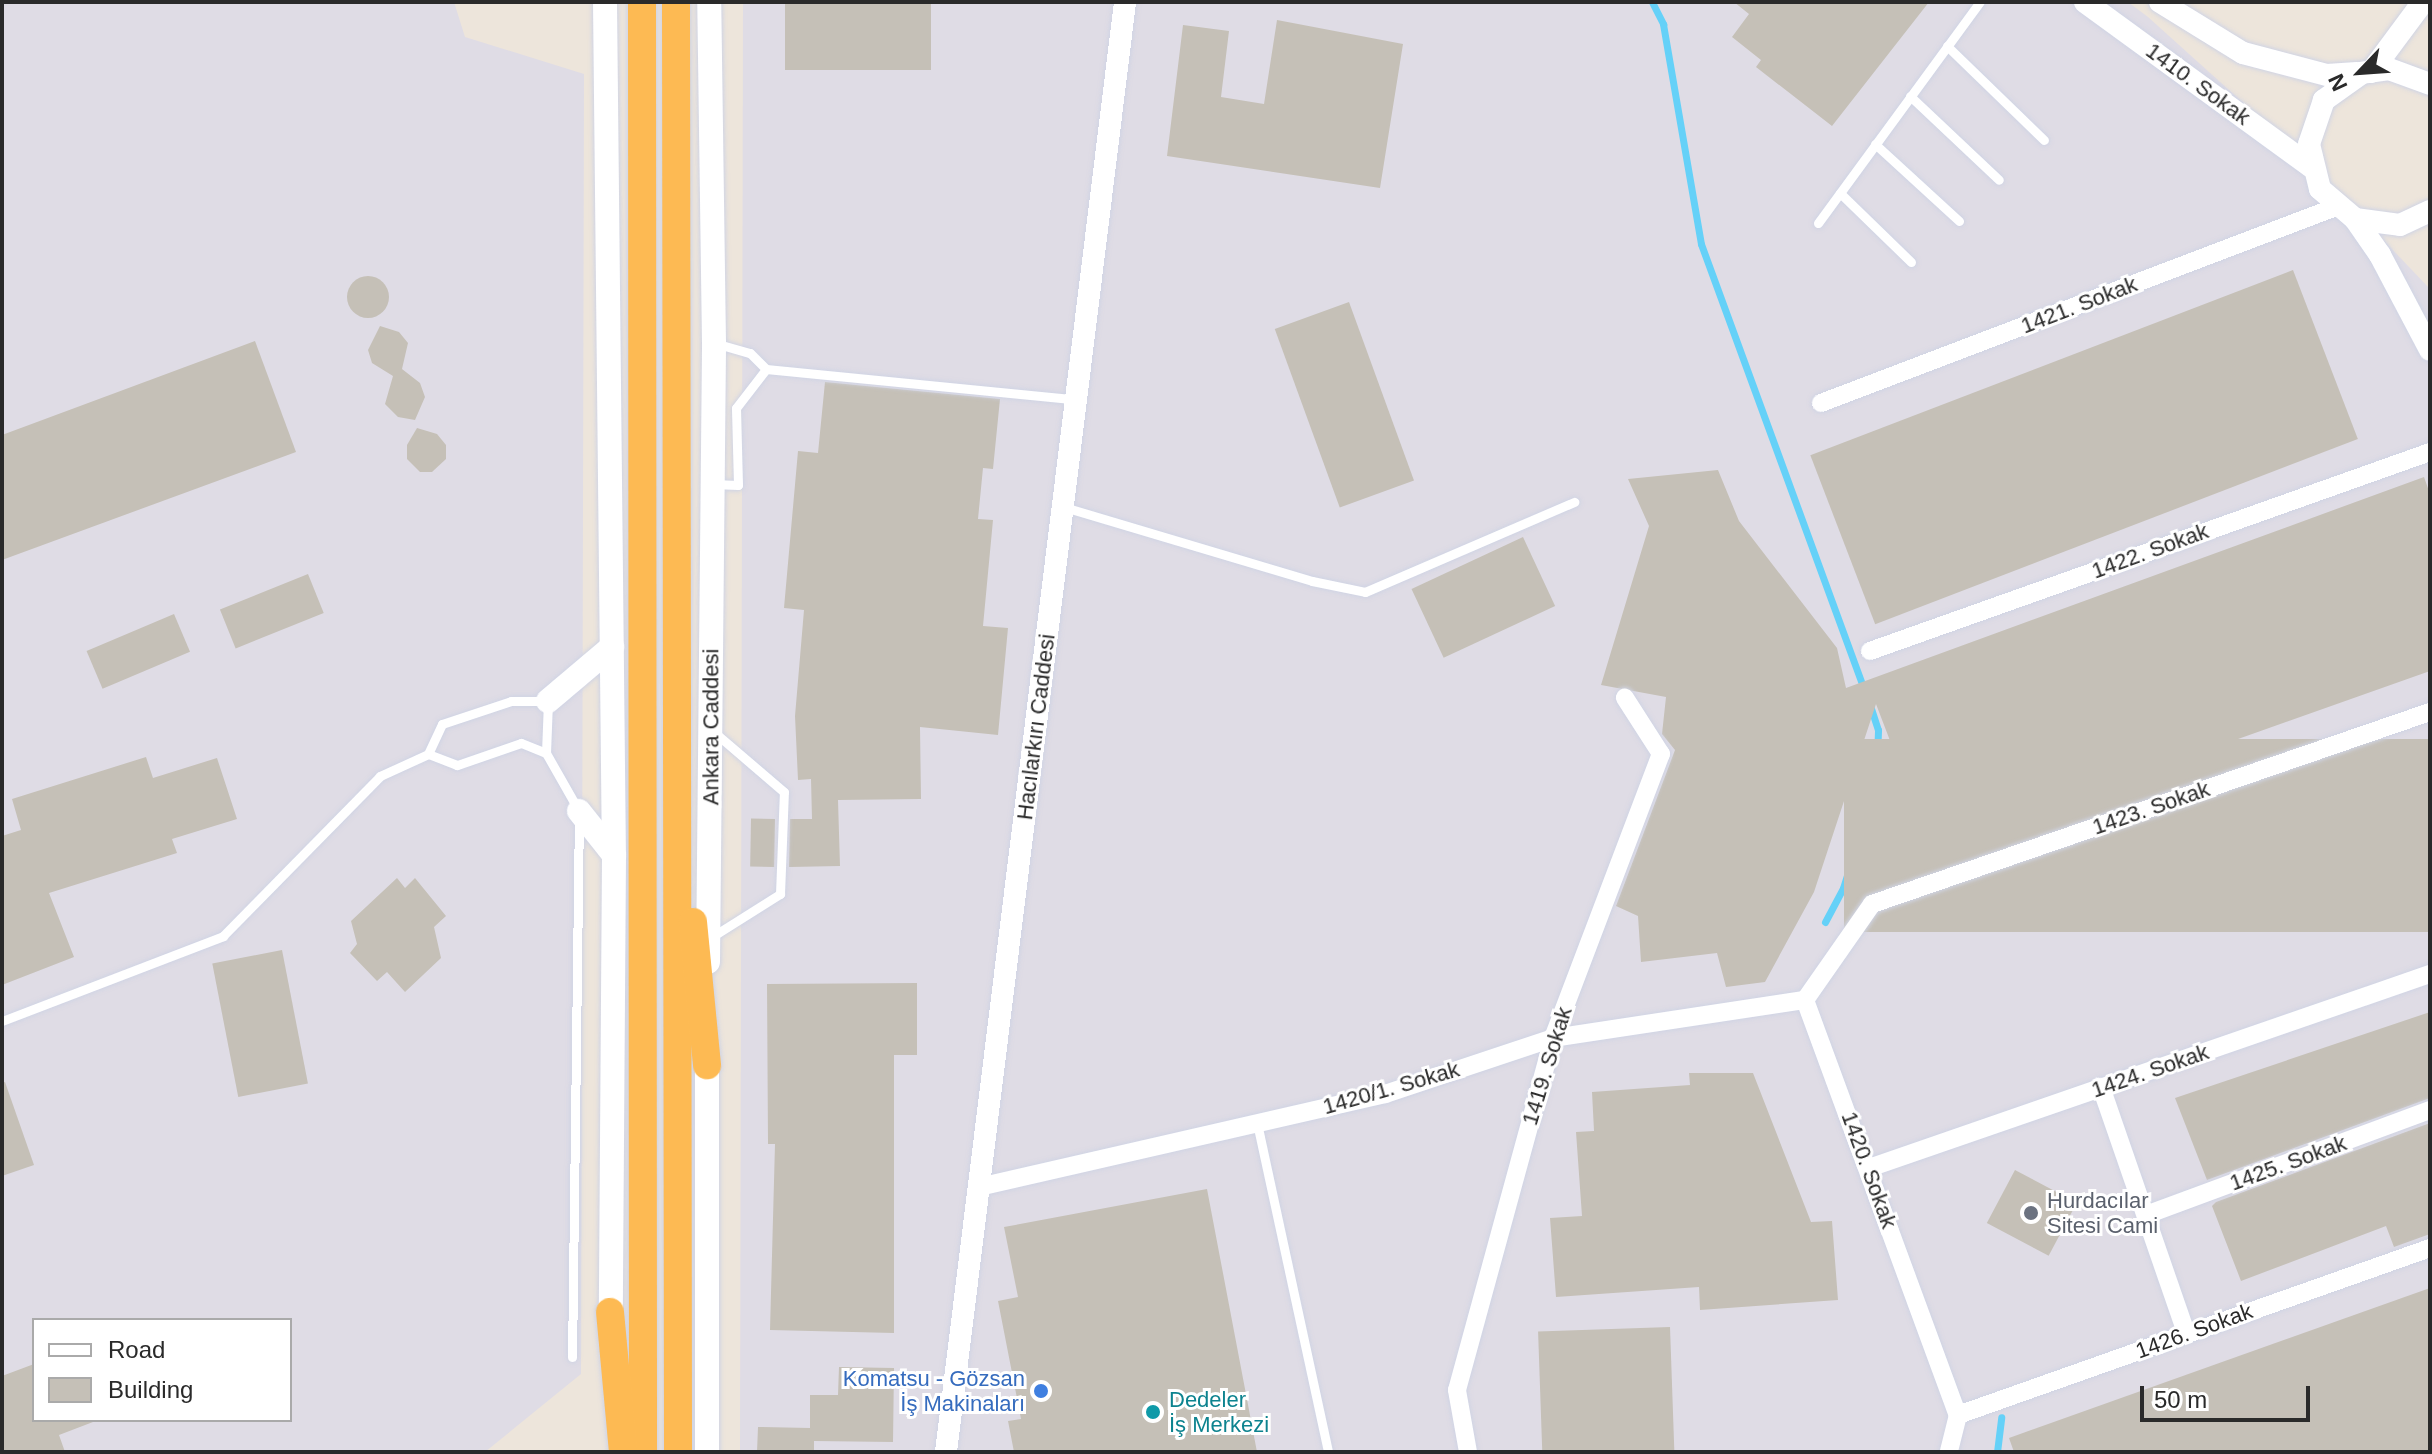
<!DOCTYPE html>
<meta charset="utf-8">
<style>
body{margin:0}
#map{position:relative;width:2432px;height:1454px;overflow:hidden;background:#ede5db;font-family:Helvetica,sans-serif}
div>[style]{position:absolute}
.industrial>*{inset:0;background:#dfdce5}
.stream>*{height:7px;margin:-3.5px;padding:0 3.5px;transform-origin:3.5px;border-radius:3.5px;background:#65d1f8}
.building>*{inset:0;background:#c5c0b7;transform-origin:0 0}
.round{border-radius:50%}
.roads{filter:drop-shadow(0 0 2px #d0d4e4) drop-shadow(0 0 2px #d0d4e4)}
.service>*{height:9px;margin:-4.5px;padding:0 4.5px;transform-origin:4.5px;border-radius:4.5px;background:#fff}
.minor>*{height:18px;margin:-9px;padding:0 9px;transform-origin:9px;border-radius:9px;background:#fff}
.tertiary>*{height:22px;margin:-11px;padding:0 11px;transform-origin:11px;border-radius:11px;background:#fff}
.secondary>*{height:24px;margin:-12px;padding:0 12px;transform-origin:12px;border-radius:12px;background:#fff}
.trunk>*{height:28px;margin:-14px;padding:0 14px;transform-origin:14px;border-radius:14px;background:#fdba53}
.dots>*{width:22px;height:22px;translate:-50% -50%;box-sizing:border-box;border:4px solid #fff;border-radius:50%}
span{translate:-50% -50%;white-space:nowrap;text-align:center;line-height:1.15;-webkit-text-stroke:6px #fff;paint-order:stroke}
.street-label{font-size:22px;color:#2a2a2a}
.worship-label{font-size:22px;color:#5b616d}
.left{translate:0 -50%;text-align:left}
.shop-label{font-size:22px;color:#366cbe}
.right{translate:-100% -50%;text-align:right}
.culture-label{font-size:22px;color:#0d838f}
.frame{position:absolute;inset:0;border:4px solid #2a2a2a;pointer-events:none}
.legend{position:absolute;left:32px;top:1318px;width:260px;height:104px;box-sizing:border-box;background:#fff;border:2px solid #aaa;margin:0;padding:10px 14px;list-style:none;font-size:24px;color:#2a2a2a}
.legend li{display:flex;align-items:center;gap:16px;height:40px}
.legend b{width:40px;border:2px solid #aaa}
.north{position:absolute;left:2320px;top:32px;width:80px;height:80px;-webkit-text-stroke:6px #fff;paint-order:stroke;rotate:245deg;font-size:22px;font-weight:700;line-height:32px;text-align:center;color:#2a2a2a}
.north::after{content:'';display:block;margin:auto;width:28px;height:36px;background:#2a2a2a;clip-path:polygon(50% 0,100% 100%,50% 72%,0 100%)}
.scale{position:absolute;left:2140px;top:1386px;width:170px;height:36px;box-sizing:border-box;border:4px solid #2a2a2a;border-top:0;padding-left:10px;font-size:24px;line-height:28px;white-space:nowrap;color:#2a2a2a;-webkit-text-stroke:6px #fff;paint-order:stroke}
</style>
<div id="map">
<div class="industrial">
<div style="clip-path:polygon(evenodd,2px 2px,454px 2px,465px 37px,584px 74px,581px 1374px,485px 1452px,2px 1452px,2px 2px,34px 1320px,290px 1320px,290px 1420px,34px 1420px,34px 1320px)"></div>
<div style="clip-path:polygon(743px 2px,2128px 2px,2148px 17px,2311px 164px,2430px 289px,2430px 1452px,740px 1452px)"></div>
</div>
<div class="stream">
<div style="left:1652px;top:2px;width:25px;rotate:63deg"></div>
<div style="left:1663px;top:24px;width:223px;rotate:80.2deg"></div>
<div style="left:1701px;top:244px;width:474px;rotate:69.9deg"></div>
<div style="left:1825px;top:922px;width:38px;rotate:-62deg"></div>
<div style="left:1843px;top:888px;width:110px;rotate:-72.6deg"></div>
<div style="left:1876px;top:783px;width:53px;rotate:-87.8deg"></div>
<div style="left:1878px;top:730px;width:23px;rotate:-108deg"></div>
<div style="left:1997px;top:1452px;width:35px;rotate:-83deg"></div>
</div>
<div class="building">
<div style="left:785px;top:2px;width:146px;height:68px"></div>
<div style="clip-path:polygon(1734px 2px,1929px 2px,1832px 126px,1756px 67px,1761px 60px,1732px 37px,1749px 14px)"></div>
<div style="clip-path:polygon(1277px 20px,1403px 44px,1380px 188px,1167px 156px,1183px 25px,1229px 31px,1221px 97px,1264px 104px)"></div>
<div style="left:2293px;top:270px;width:181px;height:517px;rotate:69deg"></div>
<div class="round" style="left:347px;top:276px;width:42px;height:42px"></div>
<div style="left:1349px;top:302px;width:190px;height:79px;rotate:70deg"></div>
<div style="clip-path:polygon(380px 326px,399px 332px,408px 343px,402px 369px,420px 383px,425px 397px,415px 420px,398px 417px,385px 404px,393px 376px,372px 363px,368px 350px)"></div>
<div style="clip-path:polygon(255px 341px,296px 452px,2px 560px,2px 435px)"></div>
<div style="clip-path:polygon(825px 382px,1000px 399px,993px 469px,983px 468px,978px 519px,993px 520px,983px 626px,1008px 628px,998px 735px,920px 727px,921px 799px,838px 800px,840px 866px,789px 867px,790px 819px,812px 819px,811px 779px,798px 780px,795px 716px,804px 610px,784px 608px,798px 451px,818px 453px)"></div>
<div style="clip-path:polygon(417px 428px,437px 434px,446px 445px,446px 459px,432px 472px,420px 472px,407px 459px,407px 445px)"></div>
<div style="clip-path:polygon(1718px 470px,1739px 521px,1837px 648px,1846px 688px,2424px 477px,2430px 494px,2430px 671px,1931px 848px,1876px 704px,1814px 892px,1765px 982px,1726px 987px,1717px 953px,1641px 962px,1638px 916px,1616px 906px,1675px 750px,1662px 734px,1666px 697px,1601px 685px,1649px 526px,1628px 479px)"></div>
<div style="left:1523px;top:537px;width:76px;height:123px;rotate:65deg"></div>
<div style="left:308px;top:574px;width:42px;height:95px;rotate:68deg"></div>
<div style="left:174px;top:614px;width:41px;height:95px;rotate:67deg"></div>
<div style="left:2430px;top:739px;width:193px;height:586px;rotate:90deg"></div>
<div style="clip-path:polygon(146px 757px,153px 778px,217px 758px,237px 819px,172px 839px,177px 853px,49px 893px,74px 957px,2px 985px,2px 836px,21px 830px,12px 799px)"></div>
<div style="left:775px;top:819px;width:48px;height:24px;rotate:91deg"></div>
<div style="clip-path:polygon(397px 878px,405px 888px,415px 878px,446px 916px,434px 927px,441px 958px,405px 992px,387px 972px,377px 981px,350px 953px,357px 944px,351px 921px)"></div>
<div style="left:282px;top:950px;width:136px;height:71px;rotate:79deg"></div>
<div style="clip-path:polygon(917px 983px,917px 1055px,894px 1055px,894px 1333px,770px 1330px,775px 1144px,768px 1144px,767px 984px)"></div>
<div style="clip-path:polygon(2430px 1012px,2430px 1098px,2207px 1180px,2175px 1098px)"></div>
<div style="clip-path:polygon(1689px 1073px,1753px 1073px,1811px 1222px,1832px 1221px,1838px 1300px,1700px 1310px,1699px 1287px,1556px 1297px,1550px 1218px,1582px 1216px,1576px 1132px,1594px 1131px,1592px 1092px,1690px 1085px)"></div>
<div style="clip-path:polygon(5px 1082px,34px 1165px,2px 1176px,2px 1083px)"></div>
<div style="clip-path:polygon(2430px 1123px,2430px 1234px,2394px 1247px,2386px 1226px,2241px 1281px,2212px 1206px,2216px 1202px)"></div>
<div style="left:2015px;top:1170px;width:70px;height:60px;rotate:28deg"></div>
<div style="clip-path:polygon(1207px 1189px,1257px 1452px,1014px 1452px,1008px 1421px,1021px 1419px,998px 1301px,1018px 1297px,1004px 1227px)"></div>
<div style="clip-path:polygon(2430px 1288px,2430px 1452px,2014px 1452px,2009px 1438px)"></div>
<div style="left:1670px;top:1327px;width:125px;height:132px;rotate:88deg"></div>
<div style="clip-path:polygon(34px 1364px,34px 1420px,93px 1422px,59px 1435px,65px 1452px,2px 1452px,2px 1376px)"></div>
<div style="clip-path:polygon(839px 1367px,894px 1368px,893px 1442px,814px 1441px,814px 1452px,757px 1452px,758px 1427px,810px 1428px,810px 1395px,838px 1395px)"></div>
</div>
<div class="roads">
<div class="service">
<div style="left:1947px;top:46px;width:135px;rotate:44.1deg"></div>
<div style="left:1910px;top:96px;width:122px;rotate:43.3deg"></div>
<div style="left:1875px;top:144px;width:114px;rotate:42.5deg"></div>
<div style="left:1840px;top:193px;width:99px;rotate:44.2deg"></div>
<div style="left:1818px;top:223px;width:274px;rotate:-53.8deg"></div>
<div style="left:718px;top:344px;width:33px;rotate:16deg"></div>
<div style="left:750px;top:353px;width:23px;rotate:45deg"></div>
<div style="left:766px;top:369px;width:309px;rotate:5.6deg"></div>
<div style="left:712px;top:484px;width:26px;rotate:2deg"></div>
<div style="left:738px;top:485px;width:77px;rotate:-91.5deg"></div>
<div style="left:736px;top:408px;width:49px;rotate:-52.4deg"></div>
<div style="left:1064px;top:507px;width:259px;rotate:16.6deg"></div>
<div style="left:1312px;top:581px;width:54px;rotate:11.7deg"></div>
<div style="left:1365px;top:592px;width:228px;rotate:-23.3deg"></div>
<div style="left:546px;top:753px;width:27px;rotate:-158deg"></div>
<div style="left:521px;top:743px;width:68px;rotate:161deg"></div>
<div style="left:457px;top:765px;width:31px;rotate:-159deg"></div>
<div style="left:428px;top:754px;width:33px;rotate:-65deg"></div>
<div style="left:442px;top:724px;width:73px;rotate:-18.4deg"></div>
<div style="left:511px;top:701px;width:37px"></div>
<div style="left:548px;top:701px;width:52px;rotate:92.2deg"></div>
<div style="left:546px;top:753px;width:67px;rotate:60.4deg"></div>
<div style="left:579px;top:811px;width:546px;rotate:90.73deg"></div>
<div style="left:710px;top:938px;width:83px;rotate:-32.2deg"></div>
<div style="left:780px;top:894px;width:102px;rotate:-87.8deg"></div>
<div style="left:784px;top:792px;width:92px;rotate:-139.4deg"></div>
<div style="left:2px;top:1021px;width:237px;rotate:-21deg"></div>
<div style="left:223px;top:936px;width:224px;rotate:-45.5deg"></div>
<div style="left:380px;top:776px;width:53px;rotate:-24.6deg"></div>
<div style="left:1257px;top:1123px;width:337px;rotate:77.8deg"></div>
</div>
<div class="minor">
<div style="left:1821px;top:403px;width:551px;rotate:-20.84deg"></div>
<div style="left:1870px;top:651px;width:594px;rotate:-19.56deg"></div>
<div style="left:1805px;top:1000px;width:117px;rotate:-55.1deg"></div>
<div style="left:1872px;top:904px;width:590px;rotate:-18.99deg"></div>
<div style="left:1805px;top:1000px;width:442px;rotate:69.8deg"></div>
<div style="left:1958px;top:1415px;width:38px;rotate:104deg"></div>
<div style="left:2101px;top:1087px;width:260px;rotate:70.9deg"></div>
<div style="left:1869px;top:1168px;width:594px;rotate:-19.08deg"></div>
<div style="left:979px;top:1187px;width:417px;rotate:-12.9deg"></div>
<div style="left:1385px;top:1094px;width:177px;rotate:-18.4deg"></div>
<div style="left:1553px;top:1038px;width:255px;rotate:-8.6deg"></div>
<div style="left:2146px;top:1215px;width:303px;rotate:-20.3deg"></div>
<div style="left:1958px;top:1415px;width:501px;rotate:-19.48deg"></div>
<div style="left:1468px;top:1452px;width:63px;rotate:-100.1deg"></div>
<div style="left:1457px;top:1390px;width:365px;rotate:-74.7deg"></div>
<div style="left:1553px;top:1038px;width:304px;rotate:-69.2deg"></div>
<div style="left:1661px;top:754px;width:67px;rotate:-122.7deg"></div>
</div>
<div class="tertiary">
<div style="left:2085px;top:2px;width:280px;rotate:36.1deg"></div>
<div style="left:2160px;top:2px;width:97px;rotate:31.6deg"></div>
<div style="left:2243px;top:53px;width:87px;rotate:14.7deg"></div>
<div style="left:2327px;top:75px;width:30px;rotate:-4deg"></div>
<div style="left:2371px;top:72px;width:87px;rotate:-53.4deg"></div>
<div style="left:2430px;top:84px;width:44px;rotate:-159.9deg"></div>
<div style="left:2389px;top:69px;width:27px;rotate:172deg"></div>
<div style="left:2362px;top:73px;width:47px;rotate:144.6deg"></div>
<div style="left:2324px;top:100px;width:46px;rotate:108.8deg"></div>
<div style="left:2309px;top:144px;width:46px;rotate:76.3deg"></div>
<div style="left:2320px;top:189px;width:46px;rotate:40.6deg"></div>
<div style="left:2355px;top:219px;width:45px;rotate:7.6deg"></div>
<div style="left:2400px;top:225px;width:33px;rotate:-25deg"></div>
<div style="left:2355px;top:219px;width:44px;rotate:55.2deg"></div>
<div style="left:2380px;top:255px;width:107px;rotate:62.2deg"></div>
<div style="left:946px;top:1452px;width:1461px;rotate:-82.96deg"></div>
</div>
<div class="secondary">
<div style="left:605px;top:2px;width:853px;rotate:89.4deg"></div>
<div style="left:614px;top:855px;width:477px;rotate:90.4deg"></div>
<div style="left:548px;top:701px;width:84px;rotate:-40.2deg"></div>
<div style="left:579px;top:811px;width:56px;rotate:51.5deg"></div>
<div style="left:708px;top:962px;width:619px;rotate:-89.44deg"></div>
<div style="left:714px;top:343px;width:341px;rotate:-90.8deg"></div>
<div style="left:707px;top:1046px;width:406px;rotate:90deg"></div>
</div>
<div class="trunk">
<div style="left:642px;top:2px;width:1450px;rotate:89.96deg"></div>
<div style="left:676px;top:2px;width:1450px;rotate:89.92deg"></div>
<div style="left:693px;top:922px;width:144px;rotate:84.4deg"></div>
<div style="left:610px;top:1312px;width:141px;rotate:84.7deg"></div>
</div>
</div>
<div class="dots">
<div style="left:2031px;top:1213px;background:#6b7280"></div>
<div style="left:1041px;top:1391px;background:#3f7fe0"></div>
<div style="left:1153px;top:1412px;background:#0f9aa8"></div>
</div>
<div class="street-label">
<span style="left:2198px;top:84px;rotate:36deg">1410. Sokak</span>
<span style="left:2079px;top:305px;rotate:-21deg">1421. Sokak</span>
<span style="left:2150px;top:551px;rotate:-20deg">1422. Sokak</span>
<span style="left:711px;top:727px;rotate:-90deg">Ankara Caddesi</span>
<span style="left:1036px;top:727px;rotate:-83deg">Hacılarkırı Caddesi</span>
<span style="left:2151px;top:808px;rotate:-19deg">1423. Sokak</span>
<span style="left:1547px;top:1066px;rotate:-73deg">1419. Sokak</span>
<span style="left:2150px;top:1071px;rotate:-19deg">1424. Sokak</span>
<span style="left:1391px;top:1088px;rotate:-16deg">1420/1. Sokak</span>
<span style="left:2288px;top:1163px;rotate:-20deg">1425. Sokak</span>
<span style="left:1869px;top:1170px;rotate:70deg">1420. Sokak</span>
<span style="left:2194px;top:1331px;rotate:-20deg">1426. Sokak</span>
</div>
<div class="worship-label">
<span class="left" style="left:2047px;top:1213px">Hurdacılar<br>Sitesi Cami</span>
</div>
<div class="shop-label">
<span class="right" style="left:1025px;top:1391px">Komatsu - Gözsan<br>İş Makinaları</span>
</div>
<div class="culture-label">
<span class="left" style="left:1169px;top:1412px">Dedeler<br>İş Merkezi</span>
</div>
<div class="frame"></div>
<ul class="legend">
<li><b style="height:10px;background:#fff"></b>Road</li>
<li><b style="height:22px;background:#c5c0b7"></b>Building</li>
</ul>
<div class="north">N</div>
<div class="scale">50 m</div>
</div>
